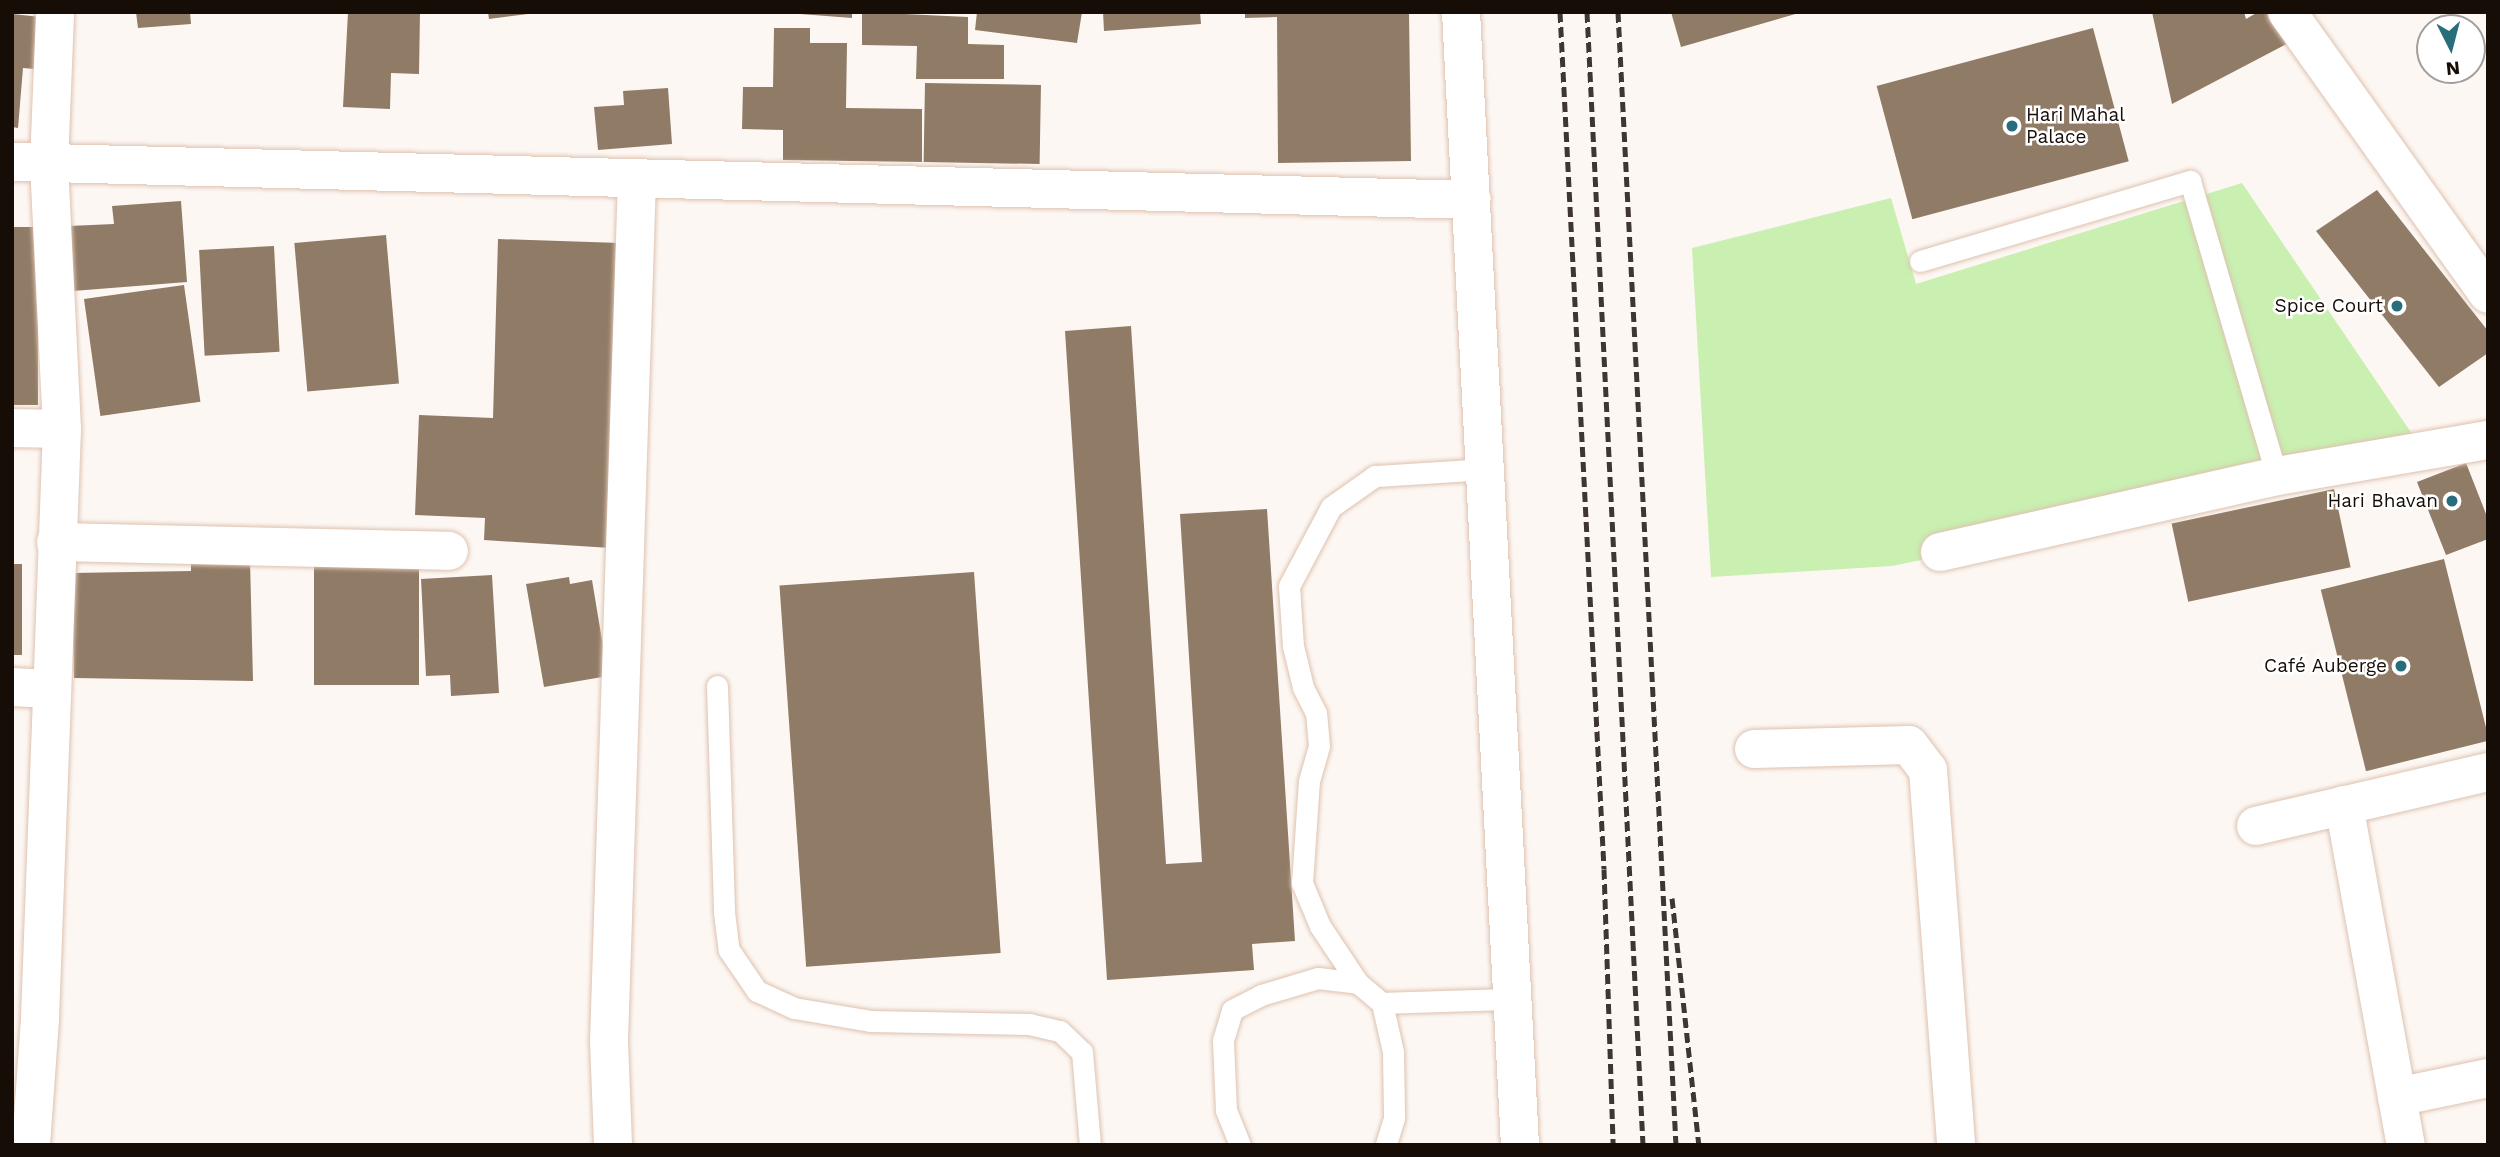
<!DOCTYPE html>
<meta charset="utf-8">
<style>
body{margin:0}
#map{position:relative;width:2500px;height:1157px;overflow:hidden;background:#fdf7f3;font-family:"Work Sans",sans-serif}
div>[style]{position:absolute}
.green>*{inset:0;background:#c9efb1}
.building>*{inset:0;background:#907b66;transform-origin:0 0}
.roads{filter:drop-shadow(0 0 2px #ddc2af) drop-shadow(0 0 2px #ddc2af)}
.service>*{height:21px;margin:-10.5px;padding:0 10.5px;transform-origin:10.5px;border-radius:10.5px;background:#fff}
.minor>*{height:38px;margin:-19px;padding:0 19px;transform-origin:19px;border-radius:19px;background:#fff}
.tertiary>*{height:38px;margin:-19px;padding:0 19px;transform-origin:19px;border-radius:19px;background:#fff}
.rail>*{height:5px;margin-top:-2.5px;transform-origin:0;background:repeating-linear-gradient(90deg,#3f3631 0 10px,transparent 0 15px)}
.dots>*{width:19px;height:19px;translate:-50% -50%;box-sizing:border-box;border:4px solid #fff;border-radius:50%}
span{translate:-50% -50%;white-space:nowrap;text-align:center;line-height:1.15;-webkit-text-stroke:5px #fff;paint-order:stroke}
.poi-label{font-size:19px;color:#160d07}
.left{translate:0 -50%;text-align:left}
.right{translate:-100% -50%;text-align:right}
.frame{position:absolute;inset:0;border:14px solid #160d07;pointer-events:none}
.north{position:absolute;left:2416px;top:14px;width:70px;height:70px;box-sizing:border-box;background:#fff;border:2px solid #a29e9c;border-radius:50%;rotate:174deg;font-size:19px;font-weight:700;line-height:28px;text-align:center;color:#160d07}
.north::after{content:'';display:block;margin:auto;width:24px;height:32px;background:#276d7b;clip-path:polygon(50% 0,100% 100%,50% 72%,0 100%)}
</style>
<div id="map">
<div class="green">
<div style="clip-path:polygon(2242px 183px,2427px 456px,1892px 566px,1711px 577px,1692px 248px,1891px 198px,1916px 284px)"></div>
</div>
<div class="building">
<div style="clip-path:polygon(136px 12px,190px 12px,191px 24px,138px 28px)"></div>
<div style="clip-path:polygon(348px 12px,420px 12px,419px 74px,391px 73px,390px 109px,343px 107px)"></div>
<div style="clip-path:polygon(488px 12px,528px 12px,528px 14px,489px 19px)"></div>
<div style="clip-path:polygon(774px 12px,852px 12px,852px 18px)"></div>
<div style="clip-path:polygon(862px 12px,968px 17px,968px 44px,1004px 45px,1004px 79px,916px 79px,917px 46px,862px 45px)"></div>
<div style="clip-path:polygon(977px 12px,1082px 12px,1077px 43px,975px 30px)"></div>
<div style="clip-path:polygon(1103px 12px,1200px 12px,1201px 24px,1104px 31px)"></div>
<div style="clip-path:polygon(1245px 12px,1409px 12px,1411px 161px,1278px 163px,1277px 17px,1245px 18px)"></div>
<div style="clip-path:polygon(1671px 12px,1799px 12px,1799px 13px,1681px 47px)"></div>
<div style="clip-path:polygon(2152px 12px,2244px 12px,2246px 19px,2258px 12px,2281px 12px,2296px 39px,2172px 104px)"></div>
<div style="clip-path:polygon(12px 14px,51px 18px,46px 70px,23px 68px,18px 128px,12px 127px)"></div>
<div style="clip-path:polygon(774px 28px,810px 28px,810px 43px,847px 43px,846px 108px,922px 109px,922px 162px,783px 160px,783px 130px,742px 129px,743px 87px,773px 87px)"></div>
<div style="left:2093px;top:28px;width:138px;height:224px;rotate:75deg"></div>
<div style="left:925px;top:83px;width:116px;height:79px;rotate:1deg"></div>
<div style="clip-path:polygon(668px 88px,672px 144px,598px 150px,594px 107px,624px 105px,623px 91px)"></div>
<div style="clip-path:polygon(2377px 190px,2488px 331px,2488px 353px,2439px 387px,2316px 231px)"></div>
<div style="clip-path:polygon(181px 201px,187px 282px,73px 291px,69px 226px,114px 224px,112px 206px)"></div>
<div style="left:12px;top:227px;width:26px;height:178px"></div>
<div style="left:386px;top:235px;width:149px;height:92px;rotate:85deg"></div>
<div style="clip-path:polygon(498px 239px,620px 243px,611px 548px,484px 540px,485px 518px,415px 515px,419px 415px,493px 418px)"></div>
<div style="left:274px;top:246px;width:106px;height:75px;rotate:87deg"></div>
<div style="left:184px;top:285px;width:118px;height:101px;rotate:82deg"></div>
<div style="clip-path:polygon(1131px 326px,1166px 864px,1202px 862px,1180px 514px,1267px 509px,1295px 941px,1252px 944px,1254px 970px,1107px 980px,1065px 331px)"></div>
<div style="clip-path:polygon(2466px 463px,2488px 519px,2488px 539px,2446px 555px,2417px 482px)"></div>
<div style="left:2334px;top:489px;width:80px;height:166px;rotate:78deg"></div>
<div style="clip-path:polygon(191px 547px,250px 560px,253px 681px,74px 678px,72px 573px,191px 571px)"></div>
<div style="left:2444px;top:559px;width:187px;height:127px;rotate:76deg"></div>
<div style="left:314px;top:560px;width:105px;height:125px"></div>
<div style="left:12px;top:564px;width:10px;height:91px"></div>
<div style="left:974px;top:572px;width:382px;height:195px;rotate:86deg"></div>
<div style="clip-path:polygon(492px 575px,499px 693px,451px 696px,450px 675px,426px 676px,421px 579px)"></div>
<div style="clip-path:polygon(569px 577px,570px 584px,592px 580px,608px 676px,544px 687px,526px 584px)"></div>
</div>
<div class="roads">
<div class="service">
<div style="left:1920px;top:261px;width:282px;rotate:-16.5deg"></div>
<div style="left:2190px;top:181px;width:308px;rotate:73.6deg"></div>
<div style="left:717px;top:686px;width:226px;rotate:88.2deg"></div>
<div style="left:724px;top:912px;width:38px;rotate:83deg"></div>
<div style="left:729px;top:950px;width:50px;rotate:55.7deg"></div>
<div style="left:757px;top:991px;width:41px;rotate:24.7deg"></div>
<div style="left:794px;top:1008px;width:77px;rotate:9.7deg"></div>
<div style="left:870px;top:1021px;width:159px;rotate:1.1deg"></div>
<div style="left:1029px;top:1024px;width:32px;rotate:13deg"></div>
<div style="left:1060px;top:1031px;width:30px;rotate:44deg"></div>
<div style="left:1082px;top:1052px;width:93px;rotate:85.1deg"></div>
<div style="left:1358px;top:983px;width:69px;rotate:-123.7deg"></div>
<div style="left:1320px;top:926px;width:47px;rotate:-112.7deg"></div>
<div style="left:1302px;top:883px;width:102px;rotate:-86.1deg"></div>
<div style="left:1309px;top:781px;width:36px;rotate:-74deg"></div>
<div style="left:1319px;top:746px;width:33px;rotate:-95deg"></div>
<div style="left:1316px;top:713px;width:29px;rotate:-117deg"></div>
<div style="left:1303px;top:687px;width:42px;rotate:-103.7deg"></div>
<div style="left:1293px;top:646px;width:60px;rotate:-93.8deg"></div>
<div style="left:1289px;top:586px;width:89px;rotate:-62deg"></div>
<div style="left:1331px;top:507px;width:54px;rotate:-35.2deg"></div>
<div style="left:1375px;top:476px;width:110px;rotate:-3.6deg"></div>
<div style="left:1382px;top:1003px;width:130px;rotate:-1.8deg"></div>
<div style="left:1240px;top:1145px;width:38px;rotate:-112deg"></div>
<div style="left:1226px;top:1110px;width:70px;rotate:-92.5deg"></div>
<div style="left:1223px;top:1040px;width:31px;rotate:-73deg"></div>
<div style="left:1232px;top:1010px;width:33px;rotate:-27deg"></div>
<div style="left:1261px;top:995px;width:59px;rotate:-16.6deg"></div>
<div style="left:1318px;top:978px;width:40px;rotate:7.1deg"></div>
<div style="left:1358px;top:983px;width:31px;rotate:40deg"></div>
<div style="left:1382px;top:1003px;width:50px;rotate:77.3deg"></div>
<div style="left:1393px;top:1052px;width:66px;rotate:89.1deg"></div>
<div style="left:1394px;top:1118px;width:28px;rotate:107deg"></div>
</div>
<div class="minor">
<div style="left:12px;top:162px;width:1460px;rotate:1.49deg"></div>
<div style="left:12px;top:428px;width:50px;rotate:1.1deg"></div>
<div style="left:56px;top:542px;width:393px;rotate:1.3deg"></div>
<div style="left:1940px;top:552px;width:345px;rotate:-12.7deg"></div>
<div style="left:2277px;top:476px;width:214px;rotate:-9.7deg"></div>
<div style="left:12px;top:687px;width:38px;rotate:3deg"></div>
<div style="left:1754px;top:749px;width:155px;rotate:-1.5deg"></div>
<div style="left:1909px;top:745px;width:31px;rotate:53deg"></div>
<div style="left:1928px;top:770px;width:376px;rotate:85.7deg"></div>
<div style="left:2344px;top:805px;width:346px;rotate:79.7deg"></div>
<div style="left:2256px;top:826px;width:238px;rotate:-13.1deg"></div>
<div style="left:2397px;top:1097px;width:93px;rotate:-11.8deg"></div>
<div style="left:31px;top:1145px;width:127px;rotate:-85.9deg"></div>
<div style="left:40px;top:1018px;width:589px;rotate:-87.86deg"></div>
<div style="left:62px;top:429px;width:265px;rotate:-92.8deg"></div>
<div style="left:49px;top:164px;width:149px;rotate:-87.7deg"></div>
<div style="left:613px;top:1145px;width:104px;rotate:-92.2deg"></div>
<div style="left:609px;top:1041px;width:863px;rotate:-88.14deg"></div>
</div>
<div class="tertiary">
<div style="left:1461px;top:12px;width:1135px;rotate:87.02deg"></div>
<div style="left:2287px;top:12px;width:346px;rotate:54.5deg"></div>
</div>
</div>
<div class="rail">
<div style="left:1560px;top:12px;width:858px;rotate:87.06deg"></div>
<div style="left:1604px;top:869px;width:276px;rotate:88.1deg"></div>
<div style="left:1587px;top:12px;width:1134px;rotate:87.17deg"></div>
<div style="left:1618px;top:12px;width:1134px;rotate:87.07deg"></div>
<div style="left:1672px;top:898px;width:248px;rotate:83.8deg"></div>
</div>
<div class="dots">
<div style="left:2012px;top:126px;background:#276d7b"></div>
<div style="left:2397px;top:306px;background:#276d7b"></div>
<div style="left:2452px;top:501px;background:#276d7b"></div>
<div style="left:2401px;top:666px;background:#276d7b"></div>
</div>
<div class="poi-label">
<span class="left" style="left:2026px;top:126px">Hari Mahal<br>Palace</span>
<span class="right" style="left:2383px;top:306px">Spice Court</span>
<span class="right" style="left:2438px;top:501px">Hari Bhavan</span>
<span class="right" style="left:2387px;top:666px">Café Auberge</span>
</div>
<div class="frame"></div>
<div class="north">N</div>
</div>
